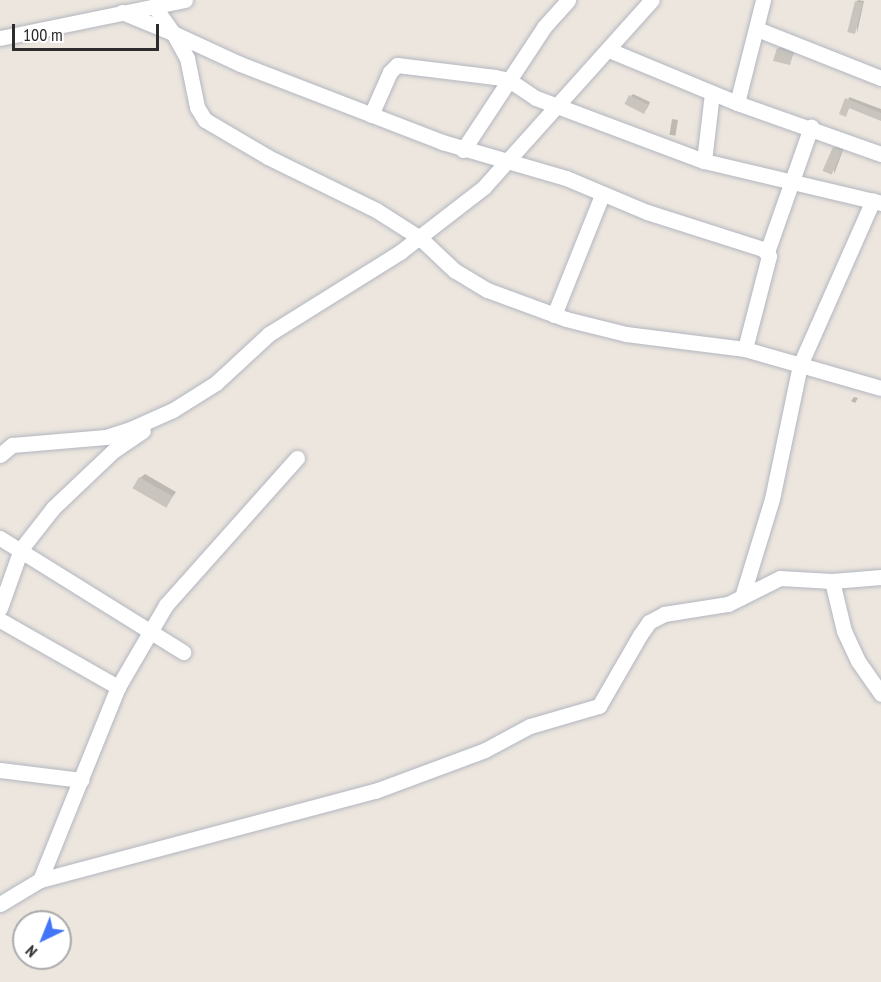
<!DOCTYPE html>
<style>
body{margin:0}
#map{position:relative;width:881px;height:982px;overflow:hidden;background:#ede6df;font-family:"PT Sans Narrow",sans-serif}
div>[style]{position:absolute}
.shadow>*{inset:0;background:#0003;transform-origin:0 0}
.building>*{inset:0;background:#c9c4bd;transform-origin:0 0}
.roads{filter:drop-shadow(0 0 2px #b2b6bf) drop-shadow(0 0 2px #b2b6bf)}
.minor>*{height:15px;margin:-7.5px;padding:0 7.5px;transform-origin:7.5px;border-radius:7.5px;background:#fff}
span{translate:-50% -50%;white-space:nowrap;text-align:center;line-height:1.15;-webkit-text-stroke:6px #fff;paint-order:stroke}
.north{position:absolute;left:12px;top:910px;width:60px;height:60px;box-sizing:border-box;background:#fff;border:2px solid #ababab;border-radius:50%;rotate:223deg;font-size:16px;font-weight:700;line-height:24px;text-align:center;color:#2c2c2c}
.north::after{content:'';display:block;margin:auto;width:21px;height:27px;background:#4275f7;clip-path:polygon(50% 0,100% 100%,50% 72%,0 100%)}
.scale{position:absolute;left:12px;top:24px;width:147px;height:27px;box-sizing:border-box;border:3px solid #2c2c2c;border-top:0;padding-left:8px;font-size:18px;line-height:21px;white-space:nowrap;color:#2c2c2c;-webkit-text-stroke:4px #fff;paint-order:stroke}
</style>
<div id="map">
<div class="shadow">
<div style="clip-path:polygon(858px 0,864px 1px,857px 33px,856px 2px)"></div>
<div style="clip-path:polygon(781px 46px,795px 51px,789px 64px,778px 49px)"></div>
<div style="clip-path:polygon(633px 94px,650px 102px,647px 109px,631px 96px)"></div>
<div style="clip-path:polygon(849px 97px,881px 109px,881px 117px,850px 107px,845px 115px)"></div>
<div style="left:672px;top:119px;width:6px;height:16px;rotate:9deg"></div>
<div style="clip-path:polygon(837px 146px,844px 148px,834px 174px,834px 148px)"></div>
<div style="clip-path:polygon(854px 397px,858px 398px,855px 403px,851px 401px)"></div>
<div style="clip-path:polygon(145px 474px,176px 492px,166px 506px,140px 478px)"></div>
</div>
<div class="building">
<div style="left:855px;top:1px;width:8px;height:32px;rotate:14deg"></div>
<div style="clip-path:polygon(777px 48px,793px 54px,790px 65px,773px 61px)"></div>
<div style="left:629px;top:95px;width:22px;height:10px;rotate:27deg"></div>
<div style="clip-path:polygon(845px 98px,881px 113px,881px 121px,849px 108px,846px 117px,839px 114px)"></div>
<div style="left:833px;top:147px;width:10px;height:26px;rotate:24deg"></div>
<div style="left:139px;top:477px;width:39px;height:13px;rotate:30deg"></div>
</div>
<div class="roads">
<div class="minor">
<div style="left:122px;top:12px;width:55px;rotate:22.4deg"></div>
<div style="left:173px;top:33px;width:74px;rotate:24.8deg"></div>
<div style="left:240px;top:64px;width:217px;rotate:21.1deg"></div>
<div style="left:442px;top:142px;width:129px;rotate:16.2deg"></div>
<div style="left:566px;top:178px;width:88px;rotate:22.8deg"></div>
<div style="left:647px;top:212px;width:122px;rotate:17.7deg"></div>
<div style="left:763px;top:249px;width:9px;rotate:49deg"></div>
<div style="left:769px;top:256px;width:96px;rotate:104.5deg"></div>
<div style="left:745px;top:349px;width:120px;rotate:-172.8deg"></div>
<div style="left:626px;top:334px;width:62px;rotate:-166deg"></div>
<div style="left:566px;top:319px;width:84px;rotate:-159.8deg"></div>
<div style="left:487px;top:290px;width:37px;rotate:-149deg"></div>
<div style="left:455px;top:271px;width:48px;rotate:-136.7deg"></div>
<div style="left:420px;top:238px;width:52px;rotate:-147.5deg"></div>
<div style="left:376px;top:210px;width:120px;rotate:-153.9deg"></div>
<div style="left:268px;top:157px;width:73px;rotate:-149.6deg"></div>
<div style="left:205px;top:120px;width:15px;rotate:-122deg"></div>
<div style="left:197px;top:107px;width:50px;rotate:-101.5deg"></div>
<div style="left:187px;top:58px;width:29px;rotate:-119deg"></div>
<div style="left:173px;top:33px;width:33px;rotate:-125deg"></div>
<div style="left:757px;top:29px;width:133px;rotate:21.6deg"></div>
<div style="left:0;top:38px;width:189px;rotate:-11.6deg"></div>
<div style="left:609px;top:50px;width:139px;rotate:22.5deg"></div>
<div style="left:737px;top:103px;width:153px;rotate:19.5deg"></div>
<div style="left:737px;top:103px;width:106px;rotate:-75.8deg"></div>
<div style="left:371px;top:115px;width:47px;rotate:-66.2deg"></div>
<div style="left:390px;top:72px;width:10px;rotate:-45deg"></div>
<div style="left:397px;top:65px;width:99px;rotate:7deg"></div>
<div style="left:495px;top:77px;width:14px;rotate:12deg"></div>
<div style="left:509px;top:80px;width:32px;rotate:34deg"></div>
<div style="left:536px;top:98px;width:179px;rotate:20.6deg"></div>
<div style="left:704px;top:161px;width:182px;rotate:13.3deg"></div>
<div style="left:463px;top:150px;width:147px;rotate:-56.6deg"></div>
<div style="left:544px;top:27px;width:36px;rotate:-48deg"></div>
<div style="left:704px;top:161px;width:68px;rotate:-83.3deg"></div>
<div style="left:767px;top:252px;width:133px;rotate:-70.6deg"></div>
<div style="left:554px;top:315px;width:129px;rotate:-68.2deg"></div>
<div style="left:745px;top:349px;width:141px;rotate:16deg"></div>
<div style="left:0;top:455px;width:16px;rotate:-40deg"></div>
<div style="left:12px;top:445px;width:94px;rotate:-4.9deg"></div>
<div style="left:106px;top:437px;width:23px;rotate:-18deg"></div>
<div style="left:128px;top:430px;width:49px;rotate:-24deg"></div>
<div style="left:173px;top:410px;width:51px;rotate:-32.1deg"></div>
<div style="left:216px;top:383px;width:72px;rotate:-42.8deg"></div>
<div style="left:269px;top:334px;width:155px;rotate:-32deg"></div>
<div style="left:400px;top:252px;width:106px;rotate:-37.7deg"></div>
<div style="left:484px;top:187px;width:251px;rotate:-48.1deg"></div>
<div style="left:0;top:538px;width:216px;rotate:31.9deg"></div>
<div style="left:832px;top:581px;width:51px;rotate:76.5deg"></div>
<div style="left:844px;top:631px;width:33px;rotate:65deg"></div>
<div style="left:858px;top:661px;width:40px;rotate:55.1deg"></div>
<div style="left:742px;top:597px;width:102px;rotate:-73deg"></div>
<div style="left:772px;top:499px;width:137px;rotate:-78.2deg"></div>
<div style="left:800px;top:365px;width:180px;rotate:-66.1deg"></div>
<div style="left:0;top:608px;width:63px;rotate:-70.4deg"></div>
<div style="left:21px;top:549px;width:52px;rotate:-52deg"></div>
<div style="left:53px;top:508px;width:83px;rotate:-43.5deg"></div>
<div style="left:113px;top:451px;width:36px;rotate:-34deg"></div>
<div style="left:0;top:620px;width:136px;rotate:29.6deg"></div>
<div style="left:0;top:770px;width:82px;rotate:7deg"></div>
<div style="left:40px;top:880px;width:208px;rotate:-68deg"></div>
<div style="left:118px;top:687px;width:95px;rotate:-59.7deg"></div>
<div style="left:166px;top:605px;width:197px;rotate:-48.3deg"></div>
<div style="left:0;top:904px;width:47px;rotate:-31deg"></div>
<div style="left:40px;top:880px;width:347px;rotate:-14.9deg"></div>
<div style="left:375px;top:791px;width:117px;rotate:-20.4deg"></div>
<div style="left:485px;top:750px;width:51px;rotate:-28.1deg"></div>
<div style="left:530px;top:726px;width:72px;rotate:-16.2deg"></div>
<div style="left:599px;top:706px;width:82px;rotate:-60deg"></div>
<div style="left:640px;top:635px;width:16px;rotate:-55deg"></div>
<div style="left:649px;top:622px;width:17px;rotate:-28deg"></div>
<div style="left:664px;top:614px;width:65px;rotate:-8.9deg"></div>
<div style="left:728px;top:604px;width:58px;rotate:-26.6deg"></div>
<div style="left:780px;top:578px;width:52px;rotate:3.3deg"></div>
<div style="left:832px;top:581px;width:49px;rotate:-4.7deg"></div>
</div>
</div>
<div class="north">N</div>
<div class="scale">100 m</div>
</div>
